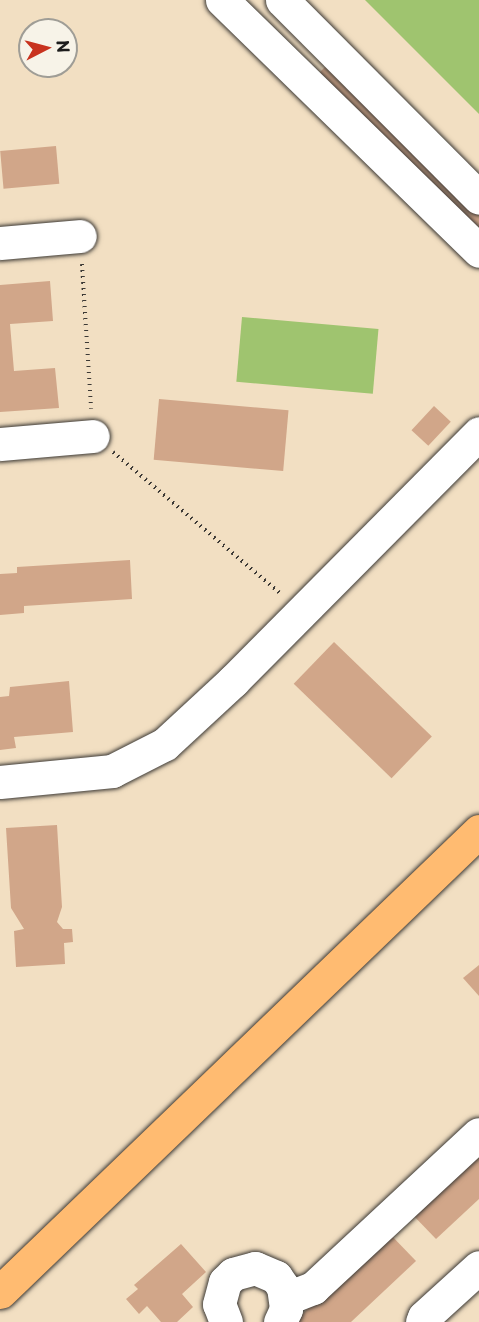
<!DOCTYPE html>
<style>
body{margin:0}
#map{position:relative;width:479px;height:1322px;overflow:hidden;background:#f2dfc2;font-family:"Playpen Sans",sans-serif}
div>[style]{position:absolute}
.green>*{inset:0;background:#9fc46f;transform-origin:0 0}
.building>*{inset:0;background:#d1a689;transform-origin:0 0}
.path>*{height:4px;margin-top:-2px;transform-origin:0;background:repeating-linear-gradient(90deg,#3c3935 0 1.5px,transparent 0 6px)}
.roads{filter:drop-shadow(0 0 2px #3c3935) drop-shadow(0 0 2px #3c3935)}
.minor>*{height:33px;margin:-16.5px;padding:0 16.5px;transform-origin:16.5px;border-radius:16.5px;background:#fff}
.major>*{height:33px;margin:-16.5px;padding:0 16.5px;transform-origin:16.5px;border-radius:16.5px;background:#ffbb71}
span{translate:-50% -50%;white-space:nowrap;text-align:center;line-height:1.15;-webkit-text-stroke:6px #f7f3e8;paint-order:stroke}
.north{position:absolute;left:18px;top:18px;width:60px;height:60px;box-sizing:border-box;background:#f7f3e8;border:2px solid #9f9d96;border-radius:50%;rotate:84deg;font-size:16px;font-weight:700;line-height:24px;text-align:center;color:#1c1c1c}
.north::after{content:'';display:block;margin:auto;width:21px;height:27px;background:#c8321e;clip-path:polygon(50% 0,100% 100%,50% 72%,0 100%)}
</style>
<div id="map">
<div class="green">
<div style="clip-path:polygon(365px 0,479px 0,479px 114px)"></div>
<div style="left:242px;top:317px;width:137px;height:65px;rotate:5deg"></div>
</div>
<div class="building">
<div style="clip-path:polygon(332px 60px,479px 208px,479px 242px,314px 78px)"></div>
<div style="left:56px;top:146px;width:38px;height:56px;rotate:85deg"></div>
<div style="clip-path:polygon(50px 281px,53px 321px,10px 324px,14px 371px,55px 368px,59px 408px,0 412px,0 285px)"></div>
<div style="left:159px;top:399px;width:130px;height:61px;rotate:5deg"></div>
<div style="left:434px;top:406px;width:23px;height:33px;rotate:43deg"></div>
<div style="clip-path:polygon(130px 560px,132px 599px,24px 606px,24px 613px,0 615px,0 574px,17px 573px,17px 567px)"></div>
<div style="left:334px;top:642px;width:136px;height:58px;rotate:44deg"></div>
<div style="clip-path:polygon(69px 681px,73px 732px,14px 737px,16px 748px,0 750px,0 697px,9px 696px,10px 687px)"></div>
<div style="clip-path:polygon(57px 825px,62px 907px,57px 922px,63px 929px,72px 929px,73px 942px,64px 943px,65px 964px,16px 967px,14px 931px,24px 929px,11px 908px,6px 828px)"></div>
<div style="clip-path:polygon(479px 965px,479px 996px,463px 978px)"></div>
<div style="clip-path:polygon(479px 1146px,479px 1199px,436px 1239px,410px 1212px)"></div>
<div style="clip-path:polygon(388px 1232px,416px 1261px,351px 1322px,294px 1322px)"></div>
<div style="clip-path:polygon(181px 1244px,206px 1272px,182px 1294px,193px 1307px,177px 1322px,161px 1322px,147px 1306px,139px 1314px,126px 1299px,138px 1289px,134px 1285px)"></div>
</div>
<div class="path">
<div style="left:82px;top:264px;width:145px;rotate:86.4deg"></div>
<div style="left:113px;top:452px;width:220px;rotate:40.2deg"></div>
</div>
<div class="roads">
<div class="minor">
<div style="left:222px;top:0;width:359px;rotate:44.3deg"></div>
<div style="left:282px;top:0;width:279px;rotate:45.1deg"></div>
<div style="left:0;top:243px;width:80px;rotate:-5deg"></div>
<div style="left:0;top:444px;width:93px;rotate:-4.9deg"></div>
<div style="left:0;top:782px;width:113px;rotate:-5.6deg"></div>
<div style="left:112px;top:771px;width:59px;rotate:-27deg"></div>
<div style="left:165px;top:744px;width:93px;rotate:-42.8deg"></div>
<div style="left:233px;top:681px;width:349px;rotate:-45.2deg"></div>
<div style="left:287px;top:1298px;width:28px;rotate:-21deg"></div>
<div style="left:313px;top:1288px;width:226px;rotate:-42.9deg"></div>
<div style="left:226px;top:1322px;width:19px;rotate:-111deg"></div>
<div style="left:219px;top:1304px;width:23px;rotate:-75deg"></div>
<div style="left:225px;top:1282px;width:11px;rotate:-45deg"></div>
<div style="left:233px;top:1274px;width:23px;rotate:-15deg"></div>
<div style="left:255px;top:1268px;width:23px;rotate:23deg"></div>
<div style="left:276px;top:1277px;width:12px;rotate:55deg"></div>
<div style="left:283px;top:1287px;width:22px;rotate:82deg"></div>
<div style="left:286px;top:1309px;width:14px;rotate:115deg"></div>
<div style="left:422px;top:1322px;width:5px;rotate:-68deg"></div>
<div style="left:424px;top:1317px;width:74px;rotate:-42.3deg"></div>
</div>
<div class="major">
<div style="left:0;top:1292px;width:665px;rotate:-43.9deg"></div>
</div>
</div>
<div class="north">N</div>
</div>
